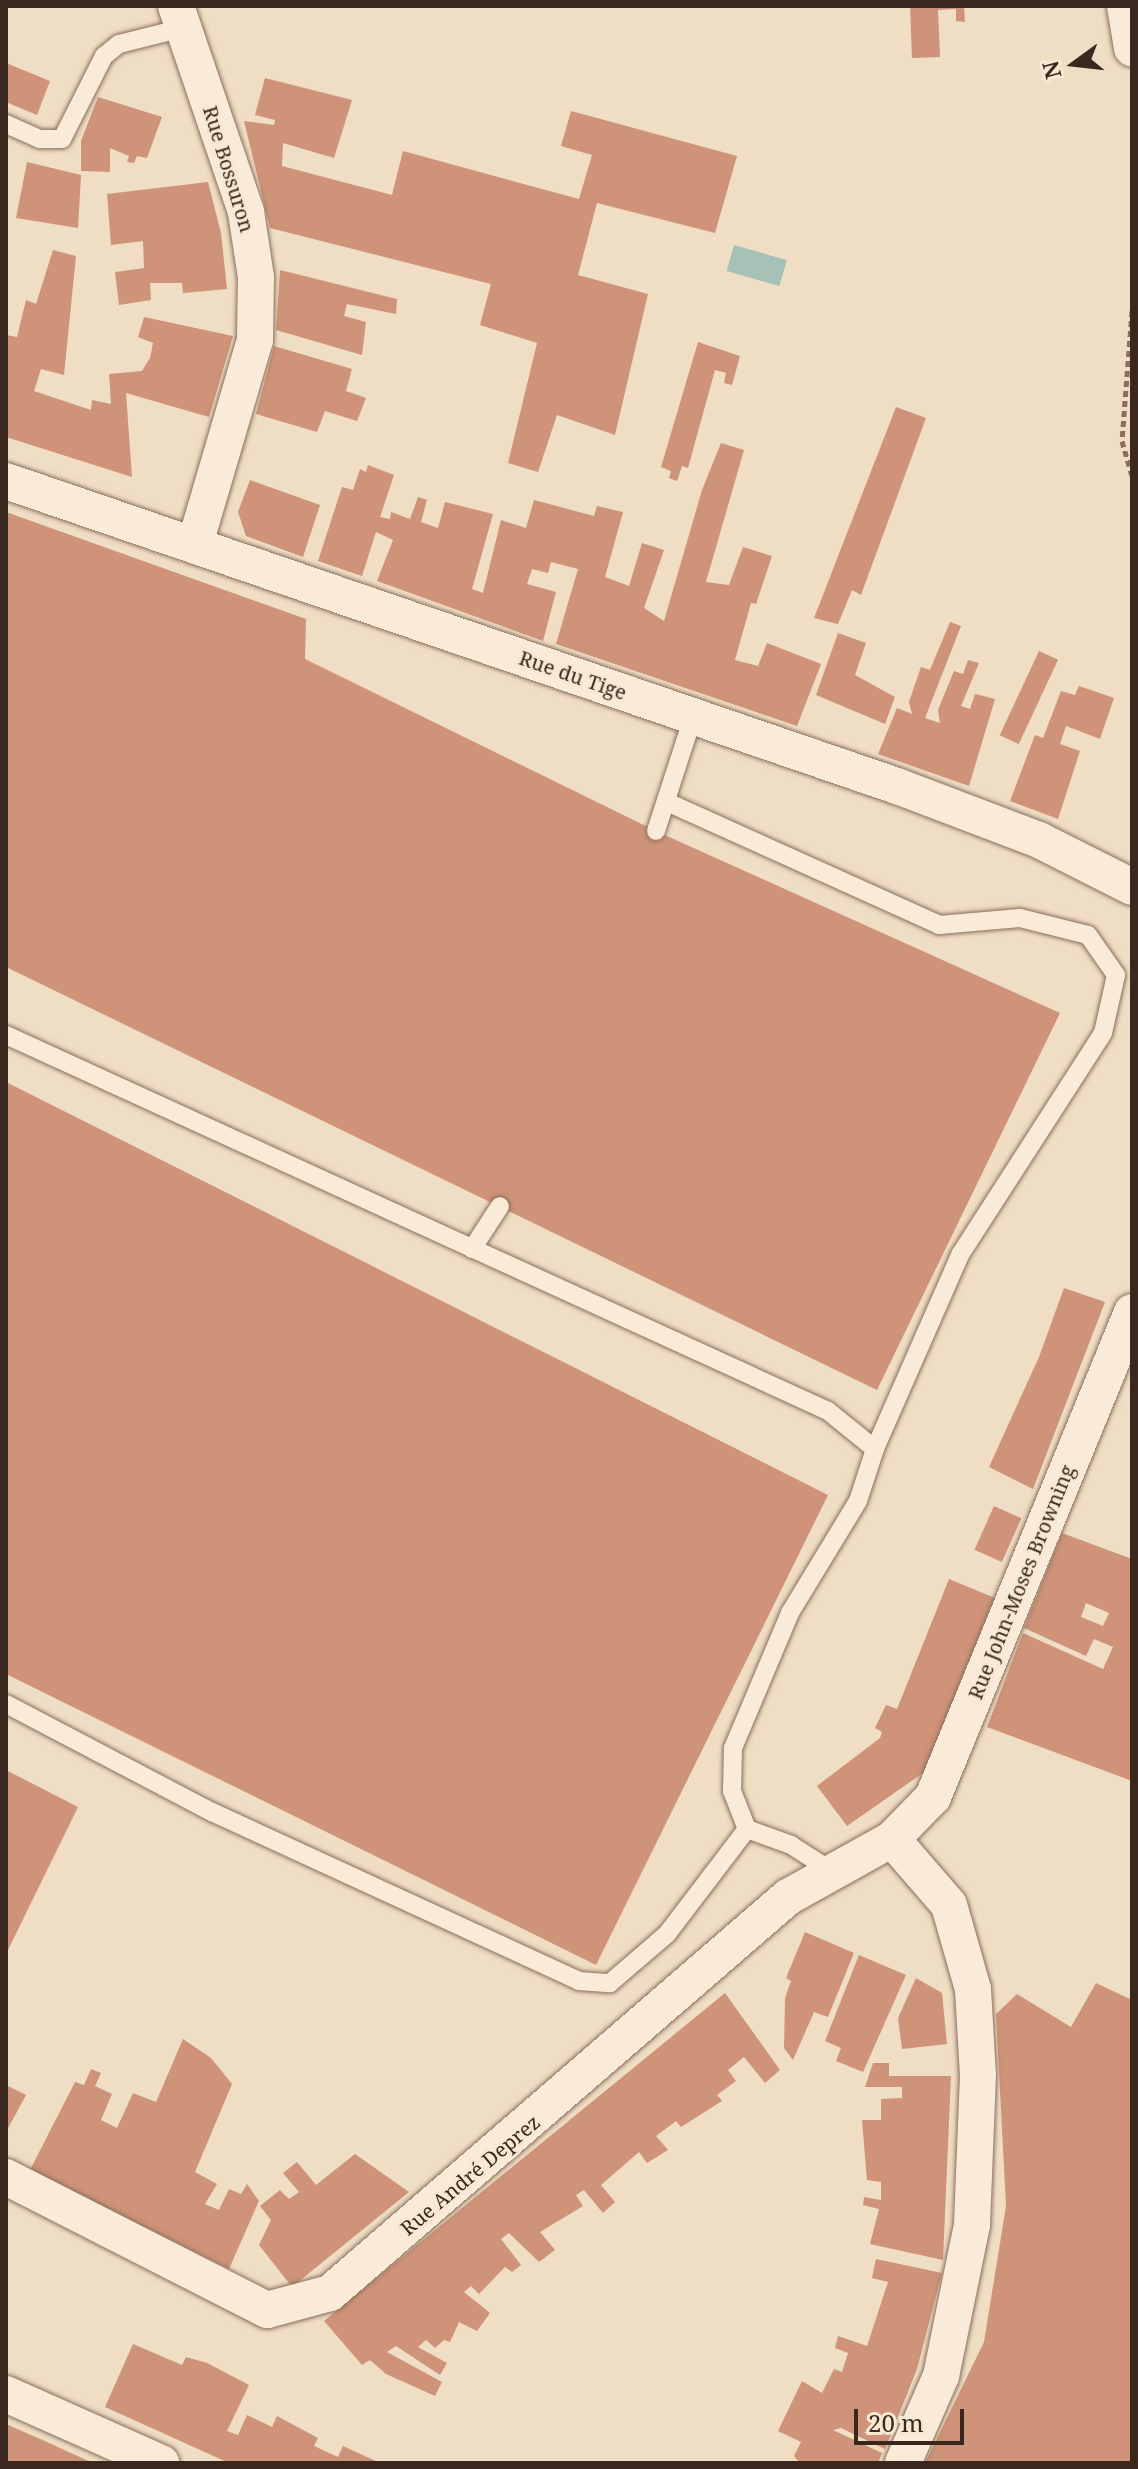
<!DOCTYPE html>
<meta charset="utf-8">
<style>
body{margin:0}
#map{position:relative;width:1138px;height:2469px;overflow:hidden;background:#efddc4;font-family:"Noto Serif",serif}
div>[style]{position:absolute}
.water>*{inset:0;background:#a6c2b6;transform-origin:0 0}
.building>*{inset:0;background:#ce9379;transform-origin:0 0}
.path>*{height:5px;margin-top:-2.5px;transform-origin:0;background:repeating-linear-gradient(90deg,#8a6e5a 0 6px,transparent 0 10px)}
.roads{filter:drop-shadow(0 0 2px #8a6e5a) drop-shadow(0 0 2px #8a6e5a)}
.service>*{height:18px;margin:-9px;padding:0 9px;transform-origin:9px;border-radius:9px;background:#f9ebd7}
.minor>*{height:36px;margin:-18px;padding:0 18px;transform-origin:18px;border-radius:18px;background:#f9ebd7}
span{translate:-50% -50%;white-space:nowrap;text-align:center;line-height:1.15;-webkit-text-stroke:6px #f6e8d3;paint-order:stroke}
.street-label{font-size:20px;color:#3a281e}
.frame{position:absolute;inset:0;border:8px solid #3a281e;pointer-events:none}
.north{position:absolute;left:1034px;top:24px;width:80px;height:80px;-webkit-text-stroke:6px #f6e8d3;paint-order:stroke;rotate:255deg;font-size:22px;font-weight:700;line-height:32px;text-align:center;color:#3a281e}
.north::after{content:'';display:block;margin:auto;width:28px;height:36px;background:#3a281e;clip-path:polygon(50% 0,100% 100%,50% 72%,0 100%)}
.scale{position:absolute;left:854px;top:2409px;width:110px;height:36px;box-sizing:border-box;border:4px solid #3a281e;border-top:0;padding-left:10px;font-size:24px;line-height:28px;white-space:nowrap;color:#3a281e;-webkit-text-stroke:6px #f6e8d3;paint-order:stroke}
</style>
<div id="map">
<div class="water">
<div style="left:734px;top:245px;width:55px;height:27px;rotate:16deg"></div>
</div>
<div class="building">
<div style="clip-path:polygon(910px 6px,964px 6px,965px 22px,956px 21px,956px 9px,938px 10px,940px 57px,912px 58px)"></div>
<div style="clip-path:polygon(6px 63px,50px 81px,37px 115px,6px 102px)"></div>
<div style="clip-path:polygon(265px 78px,352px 100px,334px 158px,283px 143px,282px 166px,392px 195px,403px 151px,579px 199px,592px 155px,561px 146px,571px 111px,737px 156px,715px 233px,597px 203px,578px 275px,648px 294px,615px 435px,557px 415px,538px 472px,508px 463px,537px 343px,480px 325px,491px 284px,270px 228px,244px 121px,274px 125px,275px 120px,255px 115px)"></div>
<div style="clip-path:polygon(98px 97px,162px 117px,147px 158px,137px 156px,134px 163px,127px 162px,129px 156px,110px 148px,110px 172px,81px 171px,81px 141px)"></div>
<div style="clip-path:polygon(27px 162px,81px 175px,78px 228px,16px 218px)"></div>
<div style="clip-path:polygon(208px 182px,221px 233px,227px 289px,183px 293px,182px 283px,150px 283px,151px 300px,119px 305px,115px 272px,144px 268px,143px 241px,111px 245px,107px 194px)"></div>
<div style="clip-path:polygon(53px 250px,76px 256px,64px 375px,41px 369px,34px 391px,91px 410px,92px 400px,111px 404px,109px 374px,142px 371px,150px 358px,153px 343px,138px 337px,144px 317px,233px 336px,209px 417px,126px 393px,132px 477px,6px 437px,6px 335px,17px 337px,26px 300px,36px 304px)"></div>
<div style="clip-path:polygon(280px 270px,397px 299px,396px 314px,347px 304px,344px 316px,366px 322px,362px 355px,276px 330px)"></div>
<div style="clip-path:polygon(698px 342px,740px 356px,732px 385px,724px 383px,726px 373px,715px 370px,688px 468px,682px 466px,677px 481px,669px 478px,671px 471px,661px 467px)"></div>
<div style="clip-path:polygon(274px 346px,352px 369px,346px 391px,366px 398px,357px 421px,325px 411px,317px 432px,256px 414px)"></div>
<div style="clip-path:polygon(896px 407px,926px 418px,861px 595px,852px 590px,838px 624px,814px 618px)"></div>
<div style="clip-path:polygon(721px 443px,744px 450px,706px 582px,729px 585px,743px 547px,772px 556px,756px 604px,751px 603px,735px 660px,758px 666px,767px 643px,821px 664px,797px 726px,556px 644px,578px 569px,551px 562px,548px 573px,532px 569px,527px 584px,556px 592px,543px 641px,377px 581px,393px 540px,376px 532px,362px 576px,318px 561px,342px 487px,353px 490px,360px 469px,366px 472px,368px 465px,394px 475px,380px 517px,390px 519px,391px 512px,410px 519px,418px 497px,427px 500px,421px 522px,438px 528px,445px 502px,493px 514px,472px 589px,483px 593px,501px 520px,526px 528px,534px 500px,594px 516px,597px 506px,623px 512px,605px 577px,629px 586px,642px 543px,664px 550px,644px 608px,664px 621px,702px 490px)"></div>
<div style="clip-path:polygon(250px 480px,320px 505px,303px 557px,246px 536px,238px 512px)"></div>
<div style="clip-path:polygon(6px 512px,306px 619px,305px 659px,656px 831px,1060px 1013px,877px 1390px,6px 967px)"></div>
<div style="clip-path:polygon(950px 622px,961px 626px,925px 718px,940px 723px,938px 710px,954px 671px,963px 674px,968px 660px,979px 663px,961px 706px,970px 709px,975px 694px,995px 699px,969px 786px,878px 754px,897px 708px,912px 714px,909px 702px,921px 667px,930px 670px)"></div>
<div style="clip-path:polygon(838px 633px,866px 643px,855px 675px,895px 697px,885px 724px,816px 695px)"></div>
<div style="left:1039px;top:651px;width:21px;height:93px;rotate:25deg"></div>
<div style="clip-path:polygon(1079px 686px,1114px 698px,1100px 739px,1066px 726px,1060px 744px,1080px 751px,1058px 819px,1010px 801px,1035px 735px,1043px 738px,1061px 691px,1075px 695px)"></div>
<div style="clip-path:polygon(6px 1082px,828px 1495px,596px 1965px,6px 1674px)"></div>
<div style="clip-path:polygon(1064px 1288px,1105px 1302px,1033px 1489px,989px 1467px,1039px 1357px)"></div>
<div style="left:994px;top:1506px;width:30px;height:48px;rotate:24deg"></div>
<div style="clip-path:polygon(evenodd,1062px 1533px,1132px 1559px,1132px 1781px,987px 1727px,1023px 1633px,1103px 1669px,1113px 1647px,1094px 1639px,1086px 1656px,1024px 1628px,1062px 1533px,1086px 1603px,1109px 1613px,1103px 1626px,1081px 1617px,1086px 1603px)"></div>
<div style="clip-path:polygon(949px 1579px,995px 1598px,955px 1696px,923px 1773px,847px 1826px,817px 1786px,880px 1738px,882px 1732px,875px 1728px,886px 1705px,897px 1709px)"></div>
<div style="clip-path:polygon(6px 1770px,78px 1807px,6px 1954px)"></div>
<div style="clip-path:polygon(805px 1932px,854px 1953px,828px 2017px,814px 2012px,793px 2060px,784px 2048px,785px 1998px,791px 1981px,786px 1978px)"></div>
<div style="clip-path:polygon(859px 1955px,906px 1975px,863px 2072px,836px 2061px,841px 2048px,825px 2041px)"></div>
<div style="clip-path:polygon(916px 1978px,942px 1993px,947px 2044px,902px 2049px,898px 2018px)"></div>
<div style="clip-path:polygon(1096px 1983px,1132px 2000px,1132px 2463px,925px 2463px,984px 2342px,1006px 2206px,996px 2014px,1017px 1994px,1071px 2027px)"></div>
<div style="clip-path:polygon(725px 1993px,780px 2070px,765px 2083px,744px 2057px,728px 2070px,736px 2081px,717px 2095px,722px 2101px,681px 2127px,676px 2121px,656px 2136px,668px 2150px,647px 2163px,639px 2152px,601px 2185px,615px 2202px,603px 2213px,584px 2190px,576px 2195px,583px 2206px,540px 2232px,555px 2250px,539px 2262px,509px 2233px,501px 2239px,521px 2265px,512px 2272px,505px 2267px,479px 2294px,471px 2286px,464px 2292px,490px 2313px,477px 2331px,459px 2322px,450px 2342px,444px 2340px,435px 2348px,426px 2340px,418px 2347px,447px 2363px,440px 2375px,396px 2346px,387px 2352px,442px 2382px,435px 2396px,386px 2374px,370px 2360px,362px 2365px,324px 2321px)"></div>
<div style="clip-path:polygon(183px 2039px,211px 2058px,232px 2084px,195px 2172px,217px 2184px,205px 2204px,219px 2210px,229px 2189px,241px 2194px,247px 2184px,259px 2201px,229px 2269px,30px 2170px,75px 2082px,84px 2085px,91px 2069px,101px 2073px,95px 2086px,112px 2094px,101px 2120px,117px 2128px,133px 2093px,156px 2102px)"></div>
<div style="clip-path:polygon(873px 2063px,889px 2063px,889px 2076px,951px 2076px,943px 2260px,870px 2244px,879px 2209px,863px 2205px,864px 2197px,881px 2200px,881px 2182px,867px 2180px,862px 2120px,881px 2120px,881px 2099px,902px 2098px,902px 2087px,865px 2087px)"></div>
<div style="clip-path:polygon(6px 2085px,26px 2095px,6px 2132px)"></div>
<div style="clip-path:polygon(355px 2154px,409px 2192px,292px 2287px,259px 2245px,271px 2220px,260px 2206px,280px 2190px,289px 2199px,299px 2192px,283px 2173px,297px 2162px,316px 2185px)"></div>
<div style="clip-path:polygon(876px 2259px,942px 2273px,917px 2369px,885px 2449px,841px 2428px,833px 2430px,882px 2453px,878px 2463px,800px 2463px,794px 2456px,801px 2442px,778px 2431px,802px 2381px,822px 2393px,834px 2369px,842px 2372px,848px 2353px,835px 2348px,838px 2336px,867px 2346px,888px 2282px,872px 2278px)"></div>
<div style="clip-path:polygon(133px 2344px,182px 2365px,186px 2357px,207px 2363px,249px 2385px,227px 2431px,238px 2435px,247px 2415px,272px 2427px,277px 2416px,318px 2438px,314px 2446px,338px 2457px,343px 2446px,380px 2463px,229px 2463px,105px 2407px)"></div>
<div style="clip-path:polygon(6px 2424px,47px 2442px,93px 2463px,6px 2463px)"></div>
</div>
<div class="path">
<div style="left:1132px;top:311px;width:130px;rotate:94.4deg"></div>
<div style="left:1122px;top:441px;width:36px;rotate:74deg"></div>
</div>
<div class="roads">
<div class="service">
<div style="left:6px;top:124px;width:36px;rotate:24deg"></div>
<div style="left:39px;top:139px;width:23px"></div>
<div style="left:62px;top:139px;width:93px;rotate:-63.2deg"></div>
<div style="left:104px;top:56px;width:19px;rotate:-39deg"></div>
<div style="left:119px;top:44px;width:66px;rotate:-14deg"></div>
<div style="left:667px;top:802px;width:299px;rotate:24.3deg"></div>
<div style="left:939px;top:925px;width:81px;rotate:-4.9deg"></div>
<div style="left:1020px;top:918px;width:70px;rotate:14deg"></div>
<div style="left:1088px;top:935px;width:49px;rotate:55deg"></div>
<div style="left:1116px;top:975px;width:59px;rotate:102.6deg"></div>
<div style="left:1103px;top:1033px;width:264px;rotate:122.8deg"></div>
<div style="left:960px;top:1255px;width:212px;rotate:113.7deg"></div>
<div style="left:656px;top:831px;width:120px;rotate:-72deg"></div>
<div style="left:6px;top:1035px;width:904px;rotate:24.58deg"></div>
<div style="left:828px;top:1411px;width:60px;rotate:39deg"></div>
<div style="left:875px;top:1449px;width:55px;rotate:108.1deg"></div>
<div style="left:858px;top:1501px;width:131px;rotate:121.3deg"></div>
<div style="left:790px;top:1613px;width:147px;rotate:112.9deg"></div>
<div style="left:733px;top:1748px;width:43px;rotate:91.3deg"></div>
<div style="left:732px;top:1791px;width:41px;rotate:68.5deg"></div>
<div style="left:747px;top:1829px;width:47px;rotate:20deg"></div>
<div style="left:791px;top:1845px;width:50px;rotate:32.7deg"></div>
<div style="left:472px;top:1249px;width:51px;rotate:-56.9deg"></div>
<div style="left:6px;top:1704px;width:233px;rotate:27.7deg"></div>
<div style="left:212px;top:1812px;width:404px;rotate:24.7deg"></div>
<div style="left:579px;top:1981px;width:31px;rotate:4deg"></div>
<div style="left:610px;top:1983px;width:75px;rotate:-40.7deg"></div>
<div style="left:667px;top:1934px;width:132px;rotate:-52.7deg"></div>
</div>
<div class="minor">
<div style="left:176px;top:6px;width:218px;rotate:71.2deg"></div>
<div style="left:246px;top:212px;width:66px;rotate:81.3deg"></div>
<div style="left:256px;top:277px;width:63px;rotate:90.9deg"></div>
<div style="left:255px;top:340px;width:213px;rotate:106.4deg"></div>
<div style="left:1125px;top:6px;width:43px;rotate:80.5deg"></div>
<div style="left:6px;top:481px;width:942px;rotate:18.9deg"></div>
<div style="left:897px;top:786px;width:152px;rotate:20.8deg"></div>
<div style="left:1039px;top:840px;width:104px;rotate:26.8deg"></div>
<div style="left:892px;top:1839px;width:87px;rotate:49.2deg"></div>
<div style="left:949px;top:1905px;width:87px;rotate:74.1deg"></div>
<div style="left:973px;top:1989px;width:86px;rotate:86.7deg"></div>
<div style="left:978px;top:2075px;width:150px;rotate:92.3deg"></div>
<div style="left:972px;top:2225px;width:154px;rotate:101.6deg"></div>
<div style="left:941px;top:2376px;width:95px;rotate:113.6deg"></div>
<div style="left:6px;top:2177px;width:293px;rotate:27deg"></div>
<div style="left:267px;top:2310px;width:65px;rotate:-15.1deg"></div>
<div style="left:330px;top:2293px;width:605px;rotate:-40.85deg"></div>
<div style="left:788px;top:1897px;width:119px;rotate:-29.1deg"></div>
<div style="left:892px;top:1839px;width:59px;rotate:-45.7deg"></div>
<div style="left:933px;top:1797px;width:524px;rotate:-67.69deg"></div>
<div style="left:6px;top:2394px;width:170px;rotate:24deg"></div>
</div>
</div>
<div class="street-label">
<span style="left:229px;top:169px;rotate:73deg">Rue Bossuron</span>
<span style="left:573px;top:675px;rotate:19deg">Rue du Tige</span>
<span style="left:1021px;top:1582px;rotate:-68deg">Rue John-Moses Browning</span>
<span style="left:470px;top:2175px;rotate:-40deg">Rue André Deprez</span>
</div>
<div class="frame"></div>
<div class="north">N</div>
<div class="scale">20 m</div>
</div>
